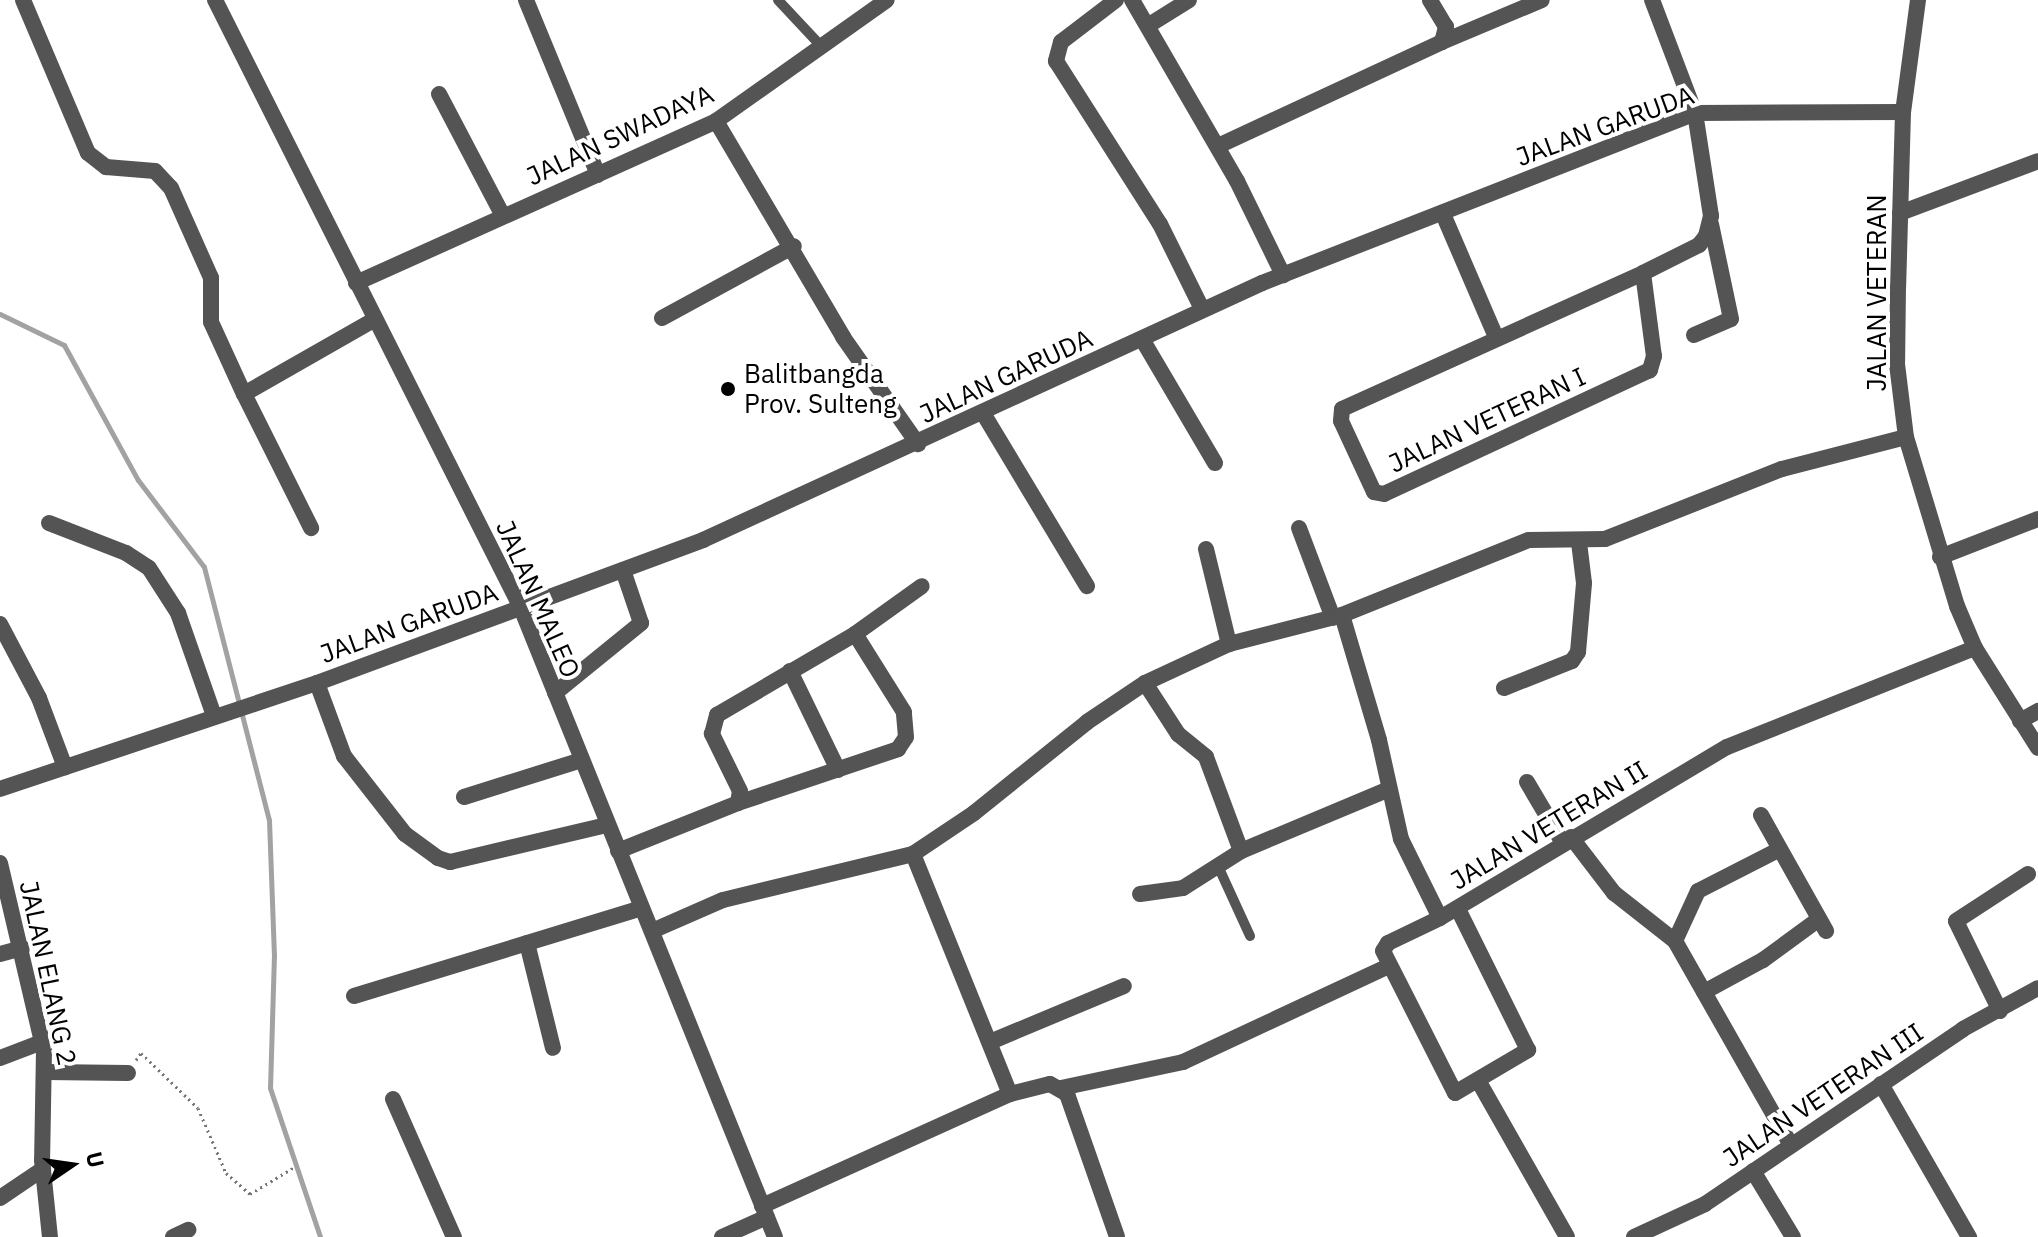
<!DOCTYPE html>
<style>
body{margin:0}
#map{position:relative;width:2038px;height:1237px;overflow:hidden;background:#fff;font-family:"IBM Plex Sans",sans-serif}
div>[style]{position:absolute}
.stream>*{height:5px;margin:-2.5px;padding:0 2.5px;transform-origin:2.5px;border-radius:2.5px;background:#a2a2a2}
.path>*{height:3px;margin-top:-1.5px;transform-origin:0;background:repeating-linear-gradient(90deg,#767676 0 2px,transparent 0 6px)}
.service>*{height:10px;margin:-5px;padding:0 5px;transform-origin:5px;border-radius:5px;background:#545454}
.minor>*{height:16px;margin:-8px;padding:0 8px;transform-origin:8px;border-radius:8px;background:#545454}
.tertiary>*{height:16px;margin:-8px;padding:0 8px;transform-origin:8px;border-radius:8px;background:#545454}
.dots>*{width:22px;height:22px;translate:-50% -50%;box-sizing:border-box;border:4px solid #fff;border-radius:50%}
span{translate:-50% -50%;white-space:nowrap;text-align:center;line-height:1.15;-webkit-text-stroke:8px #fff;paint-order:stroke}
.street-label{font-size:26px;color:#000}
.poi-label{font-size:26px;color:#000}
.left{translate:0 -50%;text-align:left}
.north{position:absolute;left:32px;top:1125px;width:80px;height:80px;-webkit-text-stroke:6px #fff;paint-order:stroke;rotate:77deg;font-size:22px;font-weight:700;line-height:32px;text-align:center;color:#000}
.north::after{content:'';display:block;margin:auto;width:28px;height:36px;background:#000;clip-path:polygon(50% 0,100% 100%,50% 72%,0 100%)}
</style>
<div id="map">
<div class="stream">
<div style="left:0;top:314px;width:71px;rotate:25.8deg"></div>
<div style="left:64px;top:345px;width:154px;rotate:61.3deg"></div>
<div style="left:138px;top:480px;width:109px;rotate:52.8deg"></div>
<div style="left:204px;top:567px;width:261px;rotate:75.6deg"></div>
<div style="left:269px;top:820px;width:134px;rotate:87.9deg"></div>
<div style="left:274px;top:954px;width:134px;rotate:91.7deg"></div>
<div style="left:270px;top:1088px;width:157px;rotate:71.4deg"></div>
</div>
<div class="path">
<div style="left:136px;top:1060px;width:9px;rotate:-54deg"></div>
<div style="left:141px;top:1053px;width:79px;rotate:44deg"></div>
<div style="left:198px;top:1108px;width:71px;rotate:66.7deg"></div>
<div style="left:226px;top:1173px;width:32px;rotate:41deg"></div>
<div style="left:250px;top:1194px;width:54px;rotate:-31.3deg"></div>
</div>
<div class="service">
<div style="left:778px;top:0;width:64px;rotate:46.9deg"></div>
<div style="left:1218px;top:866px;width:77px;rotate:65.4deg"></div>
</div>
<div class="minor">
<div style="left:23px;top:0;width:166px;rotate:67deg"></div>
<div style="left:88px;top:153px;width:23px;rotate:38deg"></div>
<div style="left:106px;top:167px;width:49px;rotate:4.7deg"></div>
<div style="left:155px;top:171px;width:23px;rotate:47deg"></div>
<div style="left:171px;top:188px;width:98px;rotate:66deg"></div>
<div style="left:211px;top:278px;width:44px;rotate:90deg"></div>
<div style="left:211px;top:322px;width:79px;rotate:65.4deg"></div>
<div style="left:244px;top:394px;width:147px;rotate:-29.7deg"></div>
<div style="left:526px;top:0;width:189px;rotate:67.6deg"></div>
<div style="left:1116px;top:0;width:69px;rotate:142.6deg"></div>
<div style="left:1061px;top:42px;width:20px;rotate:105deg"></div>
<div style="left:1056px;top:61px;width:193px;rotate:57.5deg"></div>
<div style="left:1160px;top:224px;width:95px;rotate:63.7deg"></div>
<div style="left:1132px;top:0;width:209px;rotate:59.9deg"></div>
<div style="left:1237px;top:181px;width:105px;rotate:63.9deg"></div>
<div style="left:1149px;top:25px;width:47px;rotate:-32deg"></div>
<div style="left:1442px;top:42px;width:108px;rotate:-22.8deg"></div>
<div style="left:439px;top:94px;width:138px;rotate:62.3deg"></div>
<div style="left:716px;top:121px;width:251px;rotate:59.5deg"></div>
<div style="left:843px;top:337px;width:131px;rotate:55deg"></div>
<div style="left:1218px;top:146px;width:247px;rotate:-24.9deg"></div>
<div style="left:1442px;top:42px;width:16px;rotate:-75deg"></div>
<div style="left:1446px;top:27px;width:31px;rotate:-121deg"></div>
<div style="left:1900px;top:213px;width:147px;rotate:-20.6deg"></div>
<div style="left:1443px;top:214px;width:134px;rotate:66.7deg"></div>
<div style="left:1643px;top:273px;width:84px;rotate:82.5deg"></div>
<div style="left:1654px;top:356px;width:15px;rotate:106deg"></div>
<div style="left:1650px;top:370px;width:293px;rotate:155deg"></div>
<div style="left:1384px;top:494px;width:10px;rotate:-169deg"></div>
<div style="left:1374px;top:492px;width:78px;rotate:-114.9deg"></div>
<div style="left:1341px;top:421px;width:12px;rotate:-85deg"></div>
<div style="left:1342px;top:409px;width:330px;rotate:-24.3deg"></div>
<div style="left:1643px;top:273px;width:63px;rotate:-26.6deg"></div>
<div style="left:1699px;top:245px;width:11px;rotate:-52deg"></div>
<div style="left:1706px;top:236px;width:21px;rotate:-76deg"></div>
<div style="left:1711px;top:216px;width:104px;rotate:-98.8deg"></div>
<div style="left:1695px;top:113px;width:121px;rotate:-110.8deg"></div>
<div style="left:356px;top:283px;width:395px;rotate:-24.2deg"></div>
<div style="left:716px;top:121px;width:209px;rotate:-35.3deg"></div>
<div style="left:662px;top:318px;width:150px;rotate:-28.6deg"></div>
<div style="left:1694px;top:335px;width:40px;rotate:-23.4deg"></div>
<div style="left:1731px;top:319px;width:97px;rotate:-101.9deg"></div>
<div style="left:1142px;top:339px;width:144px;rotate:59.5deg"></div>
<div style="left:244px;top:394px;width:150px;rotate:63.4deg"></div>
<div style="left:983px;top:413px;width:202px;rotate:59deg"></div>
<div style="left:49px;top:523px;width:83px;rotate:21.3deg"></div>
<div style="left:126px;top:553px;width:27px;rotate:33deg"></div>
<div style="left:149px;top:568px;width:54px;rotate:57.2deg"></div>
<div style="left:178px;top:613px;width:109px;rotate:70.7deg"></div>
<div style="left:1299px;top:528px;width:96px;rotate:69.3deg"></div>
<div style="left:1206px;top:549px;width:98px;rotate:76.4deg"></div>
<div style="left:1940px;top:557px;width:105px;rotate:-21.2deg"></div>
<div style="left:1342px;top:615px;width:130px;rotate:73.5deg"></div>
<div style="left:1379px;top:740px;width:101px;rotate:77.5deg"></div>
<div style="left:1401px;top:839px;width:88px;rotate:63.7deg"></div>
<div style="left:1440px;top:918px;width:334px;rotate:-30.8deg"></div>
<div style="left:1727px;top:747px;width:267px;rotate:-21.8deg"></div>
<div style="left:0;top:624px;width:84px;rotate:62.2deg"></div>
<div style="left:39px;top:698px;width:74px;rotate:69.4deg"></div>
<div style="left:790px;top:671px;width:110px;rotate:64.1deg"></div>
<div style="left:317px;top:683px;width:78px;rotate:69.7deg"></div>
<div style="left:344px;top:756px;width:99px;rotate:52deg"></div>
<div style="left:405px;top:834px;width:41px;rotate:36deg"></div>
<div style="left:438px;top:858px;width:13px;rotate:18deg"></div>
<div style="left:450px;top:862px;width:161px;rotate:-13.3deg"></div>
<div style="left:1145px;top:683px;width:61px;rotate:57.1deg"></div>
<div style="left:1178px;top:734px;width:36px;rotate:39deg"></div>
<div style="left:1206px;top:757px;width:100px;rotate:69.6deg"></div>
<div style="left:1241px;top:851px;width:160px;rotate:-22.7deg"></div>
<div style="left:1504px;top:688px;width:73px;rotate:-21.7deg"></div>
<div style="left:1572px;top:661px;width:11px;rotate:-56deg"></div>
<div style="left:1578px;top:652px;width:69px;rotate:-85deg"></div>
<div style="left:1584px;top:583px;width:41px;rotate:-97deg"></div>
<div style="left:555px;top:693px;width:111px;rotate:-39.1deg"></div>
<div style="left:641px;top:623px;width:56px;rotate:-108.8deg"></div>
<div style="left:2020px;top:721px;width:21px;rotate:-29deg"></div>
<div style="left:1527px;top:782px;width:71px;rotate:59.5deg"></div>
<div style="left:464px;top:797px;width:123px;rotate:-17.5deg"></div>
<div style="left:738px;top:803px;width:169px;rotate:-18.6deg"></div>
<div style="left:898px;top:749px;width:14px;rotate:-56deg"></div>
<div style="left:906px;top:737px;width:25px;rotate:-95deg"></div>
<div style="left:904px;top:712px;width:92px;rotate:-122.1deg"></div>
<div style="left:1761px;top:815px;width:133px;rotate:60.7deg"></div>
<div style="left:1571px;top:837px;width:71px;rotate:52.5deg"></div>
<div style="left:1614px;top:893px;width:78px;rotate:38.2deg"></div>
<div style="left:1675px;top:941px;width:235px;rotate:60.4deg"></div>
<div style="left:618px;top:851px;width:129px;rotate:-21.8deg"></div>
<div style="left:738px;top:803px;width:12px;rotate:-81deg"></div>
<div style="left:740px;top:791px;width:64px;rotate:-116.2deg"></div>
<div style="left:712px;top:734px;width:20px;rotate:-75deg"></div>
<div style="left:717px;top:715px;width:160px;rotate:-30.4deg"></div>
<div style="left:855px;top:634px;width:82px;rotate:-35.6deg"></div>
<div style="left:913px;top:854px;width:259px;rotate:68deg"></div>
<div style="left:1010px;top:1094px;width:41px;rotate:-14deg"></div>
<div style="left:1050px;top:1084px;width:20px;rotate:30deg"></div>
<div style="left:1067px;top:1094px;width:151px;rotate:70.7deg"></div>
<div style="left:0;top:863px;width:192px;rotate:76.8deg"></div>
<div style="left:44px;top:1050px;width:110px;rotate:91deg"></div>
<div style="left:42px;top:1160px;width:77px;rotate:84.1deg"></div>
<div style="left:1140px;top:894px;width:43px;rotate:-7.9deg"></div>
<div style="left:1183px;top:888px;width:69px;rotate:-32.5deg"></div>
<div style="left:1440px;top:918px;width:58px;rotate:154.3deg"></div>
<div style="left:1388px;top:943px;width:9px;rotate:122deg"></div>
<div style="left:1383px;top:951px;width:159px;rotate:63.1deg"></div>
<div style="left:1455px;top:1093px;width:85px;rotate:-30.5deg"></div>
<div style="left:1528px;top:1050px;width:157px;rotate:-116.4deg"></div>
<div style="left:652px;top:931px;width:77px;rotate:-23.6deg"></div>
<div style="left:723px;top:900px;width:195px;rotate:-13.6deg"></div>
<div style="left:913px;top:854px;width:73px;rotate:-33.9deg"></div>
<div style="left:974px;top:813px;width:145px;rotate:-38.8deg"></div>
<div style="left:1087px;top:722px;width:70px;rotate:-33.9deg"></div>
<div style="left:1145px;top:683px;width:93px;rotate:-24.9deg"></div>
<div style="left:1229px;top:644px;width:117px;rotate:-14.4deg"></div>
<div style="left:1342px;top:615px;width:201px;rotate:-21.9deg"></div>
<div style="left:1529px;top:540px;width:76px;rotate:-0.8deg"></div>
<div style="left:1605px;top:539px;width:190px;rotate:-21.6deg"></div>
<div style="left:1782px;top:469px;width:128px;rotate:-14.5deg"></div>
<div style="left:1675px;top:941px;width:55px;rotate:-65.3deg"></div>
<div style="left:1698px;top:891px;width:90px;rotate:-27.1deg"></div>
<div style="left:527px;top:943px;width:108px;rotate:76.1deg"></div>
<div style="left:0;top:954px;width:23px;rotate:-15deg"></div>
<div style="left:1704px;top:992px;width:67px;rotate:-28.5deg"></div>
<div style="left:1763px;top:960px;width:69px;rotate:-36.2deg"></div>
<div style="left:354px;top:996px;width:301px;rotate:-17deg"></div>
<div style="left:2000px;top:1011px;width:100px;rotate:-116.1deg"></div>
<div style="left:1956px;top:921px;width:86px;rotate:-33.1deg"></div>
<div style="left:990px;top:1042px;width:145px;rotate:-22.7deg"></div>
<div style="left:0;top:1058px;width:45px;rotate:-20.9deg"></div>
<div style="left:46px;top:1072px;width:82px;rotate:0.7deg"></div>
<div style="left:1479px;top:1082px;width:178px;rotate:60.4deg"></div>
<div style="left:1881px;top:1084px;width:177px;rotate:60.1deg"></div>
<div style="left:1061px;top:1088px;width:125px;rotate:-12deg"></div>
<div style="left:1183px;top:1062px;width:227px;rotate:-25deg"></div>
<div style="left:393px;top:1099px;width:151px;rotate:66.2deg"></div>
<div style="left:1753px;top:1171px;width:77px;rotate:58.8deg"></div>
<div style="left:0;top:1198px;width:52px;rotate:-34deg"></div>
<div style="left:762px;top:1206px;width:272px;rotate:-24.3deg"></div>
<div style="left:173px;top:1237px;width:17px;rotate:-25deg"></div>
<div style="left:722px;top:1237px;width:49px;rotate:-24deg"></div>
<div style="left:1634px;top:1237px;width:78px;rotate:-24.9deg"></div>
<div style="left:1705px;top:1204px;width:312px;rotate:-34.1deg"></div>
<div style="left:1963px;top:1029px;width:85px;rotate:-28.7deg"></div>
</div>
<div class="tertiary">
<div style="left:215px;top:0;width:681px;rotate:63.28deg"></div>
<div style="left:521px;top:608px;width:678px;rotate:68.01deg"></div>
<div style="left:1918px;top:0;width:113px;rotate:97.6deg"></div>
<div style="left:1903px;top:112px;width:175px;rotate:91.6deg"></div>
<div style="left:1898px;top:287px;width:77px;rotate:90.7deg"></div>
<div style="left:1897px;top:364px;width:74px;rotate:83deg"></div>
<div style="left:1906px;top:437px;width:177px;rotate:73.2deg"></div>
<div style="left:1957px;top:606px;width:46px;rotate:66.8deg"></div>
<div style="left:1975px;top:648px;width:118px;rotate:57.8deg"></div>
<div style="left:0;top:789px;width:334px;rotate:-18.5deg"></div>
<div style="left:317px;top:683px;width:412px;rotate:-20.3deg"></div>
<div style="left:703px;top:540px;width:615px;rotate:-24.69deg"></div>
<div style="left:1262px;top:283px;width:465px;rotate:-21.4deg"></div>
<div style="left:1695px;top:113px;width:208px;rotate:-0.3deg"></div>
</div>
<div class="dots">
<div style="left:728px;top:389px;background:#000"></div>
</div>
<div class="street-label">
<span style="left:1605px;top:126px;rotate:-20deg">JALAN GARUDA</span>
<span style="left:620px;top:135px;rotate:-25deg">JALAN SWADAYA</span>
<span style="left:1877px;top:293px;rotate:-90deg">JALAN VETERAN</span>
<span style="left:1006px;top:376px;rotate:-25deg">JALAN GARUDA</span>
<span style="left:1487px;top:420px;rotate:-25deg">JALAN VETERAN I</span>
<span style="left:538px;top:599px;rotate:66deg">JALAN MALEO</span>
<span style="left:409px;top:623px;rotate:-20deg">JALAN GARUDA</span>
<span style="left:1549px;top:825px;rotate:-31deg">JALAN VETERAN II</span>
<span style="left:48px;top:973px;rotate:78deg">JALAN ELANG 2</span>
<span style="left:1823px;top:1095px;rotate:-34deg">JALAN VETERAN III</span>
</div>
<div class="poi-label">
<span class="left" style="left:744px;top:389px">Balitbangda<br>Prov. Sulteng</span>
</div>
<div class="north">U</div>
</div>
